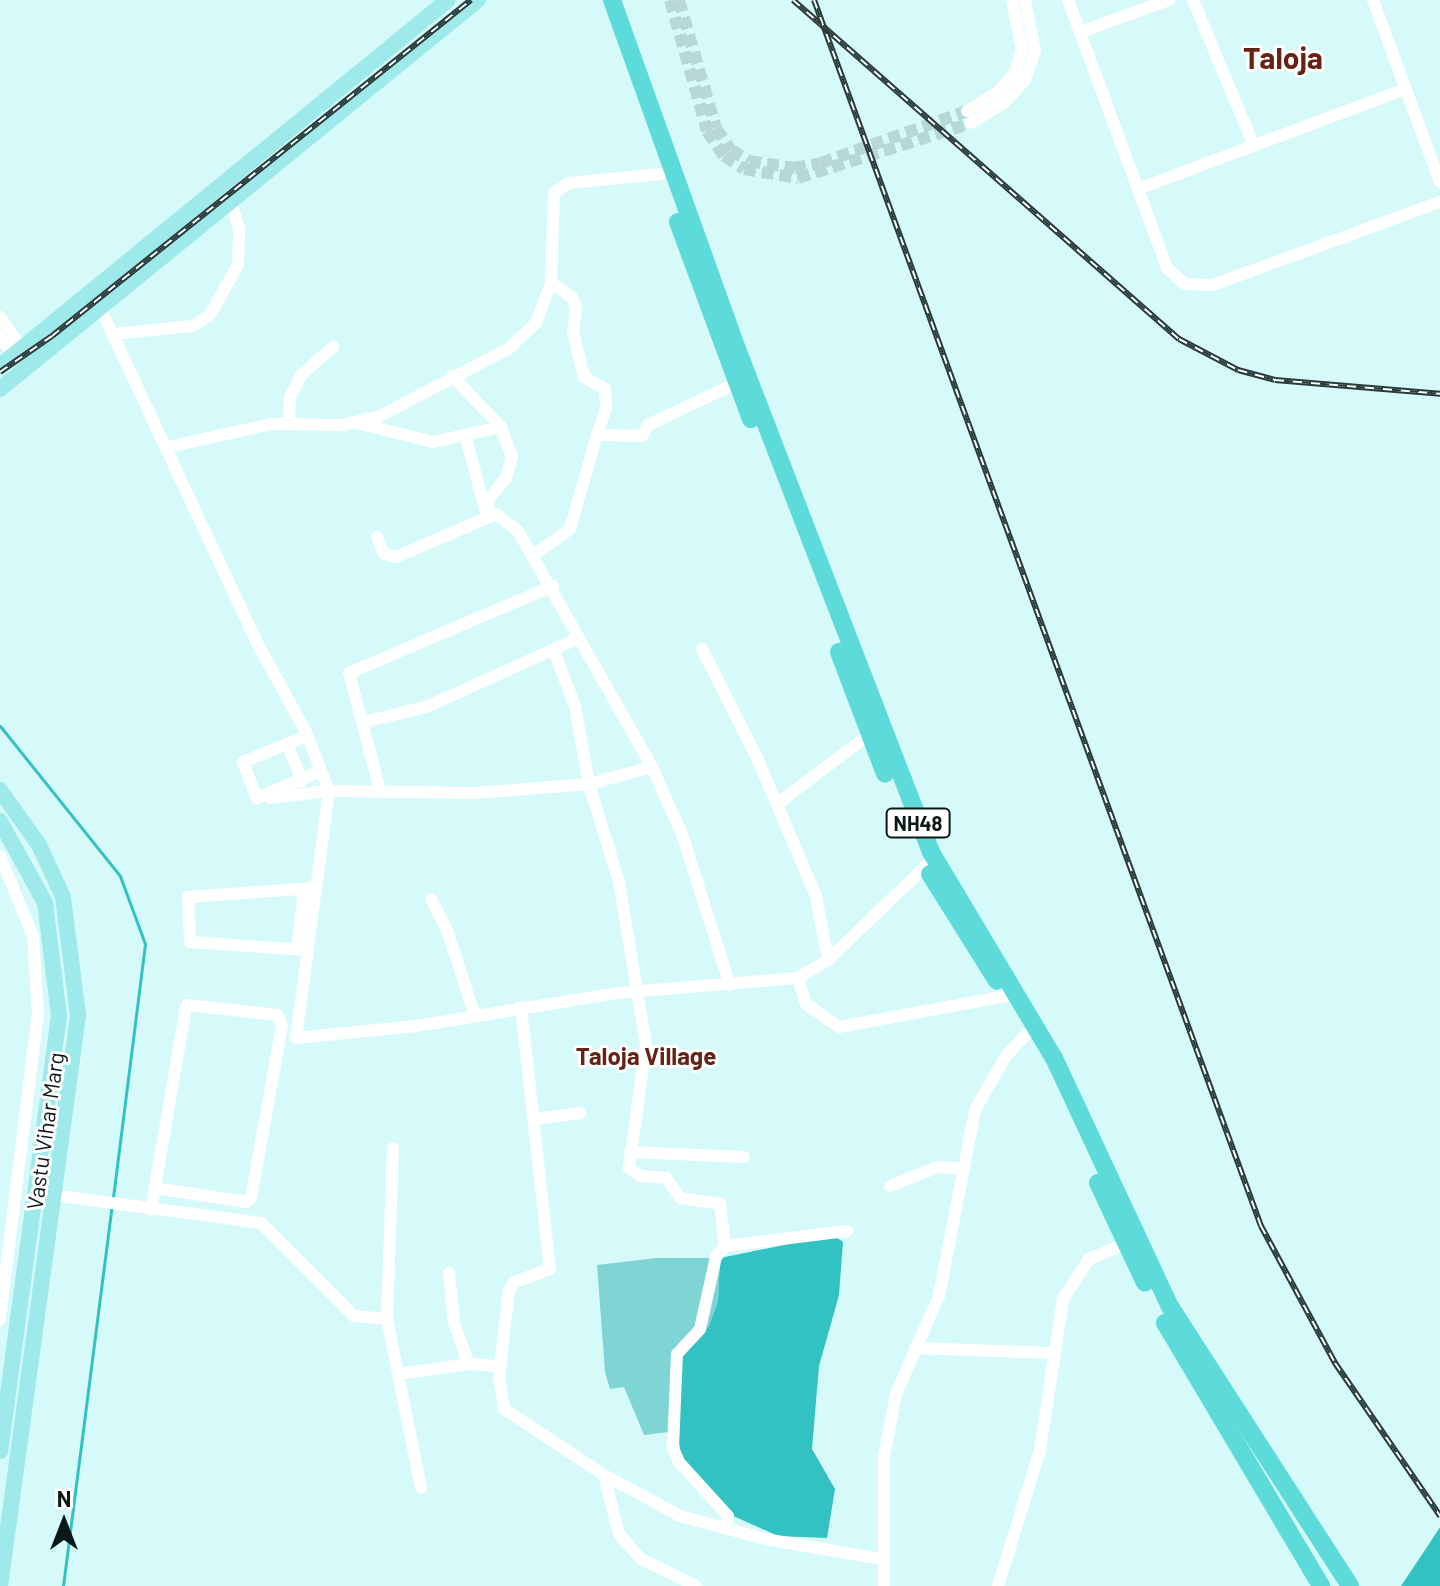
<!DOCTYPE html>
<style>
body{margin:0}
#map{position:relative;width:1440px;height:1586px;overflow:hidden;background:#d6faf9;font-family:Barlow,sans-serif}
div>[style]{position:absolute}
.green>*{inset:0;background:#7fd5d4}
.water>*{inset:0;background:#32c2c1}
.stream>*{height:3px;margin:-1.5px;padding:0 1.5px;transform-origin:1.5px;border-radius:1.5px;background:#32c2c1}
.minor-tunnel>*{height:12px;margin-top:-6px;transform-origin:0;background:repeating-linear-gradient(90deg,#b8d8d7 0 12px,transparent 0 18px)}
.minor>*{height:12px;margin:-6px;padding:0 6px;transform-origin:6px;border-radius:6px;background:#fff}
.major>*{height:16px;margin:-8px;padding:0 8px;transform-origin:8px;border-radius:8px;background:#9ee9e9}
.highway>*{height:18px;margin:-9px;padding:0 9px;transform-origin:9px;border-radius:9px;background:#5ddbda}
.rail>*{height:6px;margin-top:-3px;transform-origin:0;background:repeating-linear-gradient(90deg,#fff 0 9px,#293a39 0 18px);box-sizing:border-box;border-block:2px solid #293a39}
span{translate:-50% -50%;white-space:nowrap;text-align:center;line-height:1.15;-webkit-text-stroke:6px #fff;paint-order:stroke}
.shield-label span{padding:2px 6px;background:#fff;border:2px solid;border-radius:6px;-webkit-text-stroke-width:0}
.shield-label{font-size:20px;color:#0b1818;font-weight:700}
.street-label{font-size:22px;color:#0b1818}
.neighbourhood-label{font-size:24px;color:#652215;font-weight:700}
.district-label{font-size:30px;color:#652215;font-weight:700}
.north{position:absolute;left:24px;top:1482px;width:80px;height:80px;-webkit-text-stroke:6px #fff;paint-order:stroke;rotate:0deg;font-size:22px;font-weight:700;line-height:32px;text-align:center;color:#0b1818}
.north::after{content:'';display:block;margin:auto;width:28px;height:36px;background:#0b1818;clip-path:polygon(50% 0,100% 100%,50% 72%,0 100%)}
</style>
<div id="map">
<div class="green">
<div style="clip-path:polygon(656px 1258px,720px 1258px,718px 1301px,709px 1326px,680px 1356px,677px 1431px,644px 1435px,624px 1387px,610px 1389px,605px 1372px,597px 1265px)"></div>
</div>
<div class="water">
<div style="clip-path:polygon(833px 1235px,843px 1242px,839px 1295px,819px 1366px,812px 1449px,835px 1489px,827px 1538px,778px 1536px,731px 1515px,682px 1460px,677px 1431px,680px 1356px,709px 1326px,718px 1301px,720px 1258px)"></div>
<div style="clip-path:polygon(1440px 1527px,1440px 1586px,1401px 1586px,1431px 1541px)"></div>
</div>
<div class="stream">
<div style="left:0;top:726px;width:192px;rotate:51.3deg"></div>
<div style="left:120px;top:876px;width:72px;rotate:69.8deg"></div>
<div style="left:145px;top:944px;width:255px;rotate:97.2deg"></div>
<div style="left:63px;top:1586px;width:384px;rotate:-82.7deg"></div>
</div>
<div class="minor-tunnel">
<div style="left:670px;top:0;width:136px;rotate:74.2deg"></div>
<div style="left:707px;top:131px;width:30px;rotate:56deg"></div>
<div style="left:724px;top:156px;width:24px;rotate:33deg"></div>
<div style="left:744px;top:169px;width:55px;rotate:9.5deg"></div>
<div style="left:798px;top:178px;width:182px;rotate:-17.6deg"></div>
<div style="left:679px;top:0;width:133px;rotate:73.9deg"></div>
<div style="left:716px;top:128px;width:27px;rotate:56deg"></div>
<div style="left:731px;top:150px;width:21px;rotate:31deg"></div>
<div style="left:749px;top:161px;width:46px;rotate:8.8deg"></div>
<div style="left:794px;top:168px;width:27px;rotate:-10deg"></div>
<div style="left:821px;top:163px;width:155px;rotate:-19.6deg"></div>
</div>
<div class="minor">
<div style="left:1068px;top:0;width:286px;rotate:69.7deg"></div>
<div style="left:1167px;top:268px;width:24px;rotate:42deg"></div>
<div style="left:1185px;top:284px;width:28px;rotate:2deg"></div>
<div style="left:1213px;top:285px;width:242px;rotate:-20.1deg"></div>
<div style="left:1193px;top:0;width:158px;rotate:67.3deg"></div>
<div style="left:1373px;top:0;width:194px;rotate:69.8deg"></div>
<div style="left:1080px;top:32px;width:95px;rotate:-19.8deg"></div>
<div style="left:967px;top:111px;width:36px;rotate:-32deg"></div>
<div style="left:998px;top:92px;width:25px;rotate:-48deg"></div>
<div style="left:1015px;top:73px;width:24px;rotate:-73deg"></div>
<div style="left:1022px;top:50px;width:51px;rotate:-101.3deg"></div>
<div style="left:971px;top:123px;width:40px;rotate:-32deg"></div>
<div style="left:1005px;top:102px;width:30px;rotate:-48deg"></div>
<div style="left:1025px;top:80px;width:31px;rotate:-71deg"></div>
<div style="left:1035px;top:51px;width:52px;rotate:-101.1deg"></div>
<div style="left:1138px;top:189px;width:286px;rotate:-20.5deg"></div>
<div style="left:551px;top:283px;width:25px;rotate:34deg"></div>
<div style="left:572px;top:297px;width:12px;rotate:70deg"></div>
<div style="left:576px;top:308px;width:24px;rotate:97deg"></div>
<div style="left:573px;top:332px;width:46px;rotate:76.3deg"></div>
<div style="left:584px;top:377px;width:24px;rotate:30deg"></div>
<div style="left:605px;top:389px;width:19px;rotate:87deg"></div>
<div style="left:606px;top:408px;width:28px;rotate:108deg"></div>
<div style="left:97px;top:301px;width:373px;rotate:64.9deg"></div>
<div style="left:255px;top:639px;width:106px;rotate:61.3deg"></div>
<div style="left:306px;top:732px;width:63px;rotate:68.7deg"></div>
<div style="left:329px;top:791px;width:249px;rotate:97.6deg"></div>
<div style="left:296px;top:1038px;width:121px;rotate:-5.7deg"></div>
<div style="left:416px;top:1026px;width:205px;rotate:-9.3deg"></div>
<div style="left:618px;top:993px;width:181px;rotate:-4.8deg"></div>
<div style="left:798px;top:978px;width:35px;rotate:-31deg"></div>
<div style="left:828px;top:960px;width:147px;rotate:-43.9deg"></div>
<div style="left:0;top:317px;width:38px;rotate:55deg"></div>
<div style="left:113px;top:334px;width:80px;rotate:-5.7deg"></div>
<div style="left:193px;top:326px;width:20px;rotate:-33deg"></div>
<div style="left:210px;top:315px;width:57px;rotate:-60.8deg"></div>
<div style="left:238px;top:265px;width:36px;rotate:-88deg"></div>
<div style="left:239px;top:229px;width:29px;rotate:-106deg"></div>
<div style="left:0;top:336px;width:23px;rotate:56deg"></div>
<div style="left:452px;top:376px;width:71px;rotate:46.1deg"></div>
<div style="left:501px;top:427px;width:32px;rotate:70deg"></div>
<div style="left:512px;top:457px;width:22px;rotate:106deg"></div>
<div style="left:506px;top:478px;width:27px;rotate:129deg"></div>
<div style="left:489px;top:499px;width:20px;rotate:101deg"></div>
<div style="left:289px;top:423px;width:25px;rotate:-88deg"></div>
<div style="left:290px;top:398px;width:25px;rotate:-64deg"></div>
<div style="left:301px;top:375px;width:43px;rotate:-41.2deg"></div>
<div style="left:357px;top:423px;width:78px;rotate:14deg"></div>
<div style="left:433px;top:442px;width:70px;rotate:-12.4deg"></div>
<div style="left:465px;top:435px;width:80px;rotate:74.7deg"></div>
<div style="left:168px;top:447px;width:107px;rotate:-12.5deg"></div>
<div style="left:272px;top:424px;width:70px;rotate:0.8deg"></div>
<div style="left:342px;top:425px;width:37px;rotate:-13deg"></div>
<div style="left:378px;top:417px;width:147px;rotate:-27.6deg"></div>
<div style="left:508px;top:349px;width:38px;rotate:-43deg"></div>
<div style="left:536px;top:323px;width:43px;rotate:-69.4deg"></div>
<div style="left:551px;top:283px;width:90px;rotate:-88.1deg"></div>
<div style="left:554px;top:193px;width:18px;rotate:-34deg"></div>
<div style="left:569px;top:183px;width:92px;rotate:-5.6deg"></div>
<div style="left:377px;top:537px;width:18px;rotate:68deg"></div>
<div style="left:384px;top:554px;width:12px;rotate:14deg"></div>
<div style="left:396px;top:557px;width:109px;rotate:-23.3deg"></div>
<div style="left:496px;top:514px;width:28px;rotate:38deg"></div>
<div style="left:518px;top:531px;width:271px;rotate:60.4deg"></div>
<div style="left:652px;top:767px;width:73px;rotate:65.9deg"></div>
<div style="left:682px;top:834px;width:158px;rotate:72.4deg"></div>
<div style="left:535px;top:554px;width:43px;rotate:-35.5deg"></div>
<div style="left:570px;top:529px;width:98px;rotate:-74deg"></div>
<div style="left:597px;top:435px;width:45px;rotate:1.3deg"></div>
<div style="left:642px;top:436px;width:13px;rotate:-61deg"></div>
<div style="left:648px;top:425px;width:98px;rotate:-25.3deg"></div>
<div style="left:702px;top:649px;width:124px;rotate:63.2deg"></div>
<div style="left:758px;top:760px;width:148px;rotate:66.9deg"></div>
<div style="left:816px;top:896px;width:65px;rotate:79.4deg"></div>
<div style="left:554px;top:651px;width:59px;rotate:69.1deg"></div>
<div style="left:575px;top:706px;width:79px;rotate:79.8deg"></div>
<div style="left:589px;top:784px;width:65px;rotate:-15.1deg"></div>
<div style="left:364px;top:722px;width:64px;rotate:-13.6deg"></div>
<div style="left:426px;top:707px;width:168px;rotate:-24.3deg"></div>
<div style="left:307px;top:736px;width:69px;rotate:157.9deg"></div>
<div style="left:243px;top:762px;width:39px;rotate:69deg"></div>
<div style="left:257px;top:798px;width:69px;rotate:-22.9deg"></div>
<div style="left:288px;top:745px;width:39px;rotate:69deg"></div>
<div style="left:380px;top:790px;width:121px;rotate:-104.8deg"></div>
<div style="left:349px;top:673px;width:222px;rotate:-23.1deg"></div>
<div style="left:270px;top:798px;width:59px;rotate:-6.8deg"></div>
<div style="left:329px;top:791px;width:146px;rotate:0.8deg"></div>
<div style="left:475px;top:793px;width:114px;rotate:-4.5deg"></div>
<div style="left:589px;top:784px;width:102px;rotate:73deg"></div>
<div style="left:619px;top:882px;width:165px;rotate:80.6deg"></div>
<div style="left:646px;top:1045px;width:124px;rotate:97.9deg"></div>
<div style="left:629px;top:1168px;width:14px;rotate:36deg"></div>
<div style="left:640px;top:1176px;width:26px;rotate:4deg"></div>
<div style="left:666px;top:1178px;width:24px;rotate:55deg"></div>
<div style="left:680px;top:1198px;width:40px;rotate:8.5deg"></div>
<div style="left:720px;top:1204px;width:42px;rotate:83.2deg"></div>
<div style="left:777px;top:804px;width:116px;rotate:-37deg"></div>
<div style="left:0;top:856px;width:87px;rotate:67.6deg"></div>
<div style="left:33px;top:936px;width:77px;rotate:86.3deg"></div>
<div style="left:38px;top:1013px;width:309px;rotate:97.1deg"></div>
<div style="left:431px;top:899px;width:38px;rotate:63deg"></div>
<div style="left:448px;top:933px;width:87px;rotate:72deg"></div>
<div style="left:297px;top:949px;width:60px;rotate:-83.3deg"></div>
<div style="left:306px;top:950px;width:116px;rotate:-176.1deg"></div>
<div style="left:190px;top:942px;width:45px;rotate:-92.5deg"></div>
<div style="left:188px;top:897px;width:127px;rotate:-4.1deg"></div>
<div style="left:798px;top:978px;width:27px;rotate:73deg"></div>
<div style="left:806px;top:1004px;width:40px;rotate:34.9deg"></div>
<div style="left:839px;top:1027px;width:171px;rotate:-10.5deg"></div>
<div style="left:521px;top:1007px;width:264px;rotate:83.7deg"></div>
<div style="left:550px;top:1269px;width:38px;rotate:160deg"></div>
<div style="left:514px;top:1282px;width:9px;rotate:122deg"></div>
<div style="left:509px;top:1290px;width:87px;rotate:96.6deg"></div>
<div style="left:499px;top:1376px;width:33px;rotate:81deg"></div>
<div style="left:504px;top:1409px;width:120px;rotate:33.4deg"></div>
<div style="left:604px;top:1475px;width:86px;rotate:28.3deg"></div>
<div style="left:680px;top:1516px;width:88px;rotate:15.1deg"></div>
<div style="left:765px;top:1539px;width:118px;rotate:9.8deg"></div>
<div style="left:535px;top:1119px;width:46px;rotate:-7.4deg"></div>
<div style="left:630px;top:1152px;width:114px;rotate:2.5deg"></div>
<div style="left:890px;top:1186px;width:52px;rotate:-21.6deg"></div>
<div style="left:938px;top:1167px;width:22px;rotate:3deg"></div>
<div style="left:37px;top:1193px;width:226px;rotate:7.6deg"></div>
<div style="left:261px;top:1223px;width:132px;rotate:45deg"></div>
<div style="left:354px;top:1316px;width:33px;rotate:5deg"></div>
<div style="left:387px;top:1319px;width:172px;rotate:78.6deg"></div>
<div style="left:151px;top:1210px;width:205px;rotate:-80.2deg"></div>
<div style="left:186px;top:1008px;width:3px;rotate:-72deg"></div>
<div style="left:187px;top:1005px;width:91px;rotate:6.3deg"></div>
<div style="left:277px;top:1015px;width:12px;rotate:66deg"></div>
<div style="left:282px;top:1026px;width:175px;rotate:100.2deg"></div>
<div style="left:251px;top:1198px;width:6px;rotate:141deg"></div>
<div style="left:246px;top:1202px;width:92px;rotate:-171.3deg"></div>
<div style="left:449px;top:1273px;width:50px;rotate:84.3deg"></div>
<div style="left:454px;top:1323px;width:44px;rotate:69.9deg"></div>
<div style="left:387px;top:1319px;width:171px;rotate:-88deg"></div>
<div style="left:915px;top:1348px;width:138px;rotate:2.1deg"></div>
<div style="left:398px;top:1374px;width:72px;rotate:-8deg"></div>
<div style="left:469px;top:1364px;width:32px;rotate:4deg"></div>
<div style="left:604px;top:1475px;width:61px;rotate:75.7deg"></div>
<div style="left:619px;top:1534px;width:33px;rotate:49deg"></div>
<div style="left:641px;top:1559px;width:61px;rotate:26.1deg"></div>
<div style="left:727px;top:1529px;width:13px;rotate:-86deg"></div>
<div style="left:728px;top:1516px;width:73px;rotate:-132.2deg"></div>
<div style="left:679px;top:1462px;width:15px;rotate:-113deg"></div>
<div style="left:673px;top:1448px;width:94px;rotate:-87.6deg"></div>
<div style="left:677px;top:1354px;width:34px;rotate:-47deg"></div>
<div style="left:700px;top:1329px;width:74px;rotate:-77.5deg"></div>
<div style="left:716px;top:1257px;width:14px;rotate:-51deg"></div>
<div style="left:725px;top:1246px;width:123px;rotate:-7deg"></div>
<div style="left:884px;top:1586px;width:130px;rotate:-90deg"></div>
<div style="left:884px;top:1456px;width:63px;rotate:-79deg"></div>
<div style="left:896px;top:1394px;width:107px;rotate:-66.3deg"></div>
<div style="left:939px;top:1296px;width:189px;rotate:-79deg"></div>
<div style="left:975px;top:1110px;width:62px;rotate:-60.1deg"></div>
<div style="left:1006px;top:1056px;width:44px;rotate:-46.8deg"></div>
<div style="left:998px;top:1586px;width:142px;rotate:-72.8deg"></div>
<div style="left:1040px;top:1450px;width:153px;rotate:-81.3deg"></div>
<div style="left:1063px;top:1299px;width:48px;rotate:-57deg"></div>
<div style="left:1089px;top:1259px;width:45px;rotate:-22deg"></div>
</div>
<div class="major">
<div style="left:0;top:366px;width:578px;rotate:-39.25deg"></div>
<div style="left:0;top:389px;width:616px;rotate:-39.14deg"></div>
<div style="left:0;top:790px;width:67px;rotate:54.7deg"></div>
<div style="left:39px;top:845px;width:57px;rotate:65.2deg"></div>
<div style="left:63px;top:897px;width:120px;rotate:82.8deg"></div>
<div style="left:78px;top:1016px;width:575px;rotate:97.79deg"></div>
<div style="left:0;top:821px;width:94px;rotate:61.2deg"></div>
<div style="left:45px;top:903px;width:114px;rotate:82.9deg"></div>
<div style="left:59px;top:1016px;width:439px;rotate:97.7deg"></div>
</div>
<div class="highway">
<div style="left:612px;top:0;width:371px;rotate:70.3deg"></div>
<div style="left:737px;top:349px;width:539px;rotate:68.91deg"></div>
<div style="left:931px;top:852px;width:240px;rotate:59.2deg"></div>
<div style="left:1054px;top:1058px;width:272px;rotate:65deg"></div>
<div style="left:1169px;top:1305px;width:334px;rotate:57.2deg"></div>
<div style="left:678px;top:222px;width:210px;rotate:69.7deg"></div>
<div style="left:839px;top:652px;width:130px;rotate:69.3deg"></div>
<div style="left:930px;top:874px;width:126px;rotate:57.9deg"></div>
<div style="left:1098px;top:1183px;width:110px;rotate:64.8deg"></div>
<div style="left:1165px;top:1323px;width:306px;rotate:59.3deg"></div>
</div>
<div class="rail">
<div style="left:793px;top:0;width:514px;rotate:41.29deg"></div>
<div style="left:1179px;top:339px;width:67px;rotate:27.7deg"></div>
<div style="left:1238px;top:370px;width:38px;rotate:15deg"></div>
<div style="left:1275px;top:380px;width:166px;rotate:4.8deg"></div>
<div style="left:814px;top:0;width:1305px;rotate:69.97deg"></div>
<div style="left:1261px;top:1226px;width:156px;rotate:61.6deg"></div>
<div style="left:1335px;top:1363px;width:186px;rotate:55.5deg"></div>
<div style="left:0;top:372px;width:63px;rotate:-34.7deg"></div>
<div style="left:52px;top:336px;width:537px;rotate:-38.73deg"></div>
</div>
<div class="shield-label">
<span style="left:918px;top:823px">NH48</span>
</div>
<div class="street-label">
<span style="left:45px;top:1131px;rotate:-82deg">Vastu Vihar Marg</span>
</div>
<div class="neighbourhood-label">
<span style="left:646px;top:1056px">Taloja Village</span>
</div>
<div class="district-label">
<span style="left:1283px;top:57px">Taloja</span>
</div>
<div class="north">N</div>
</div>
